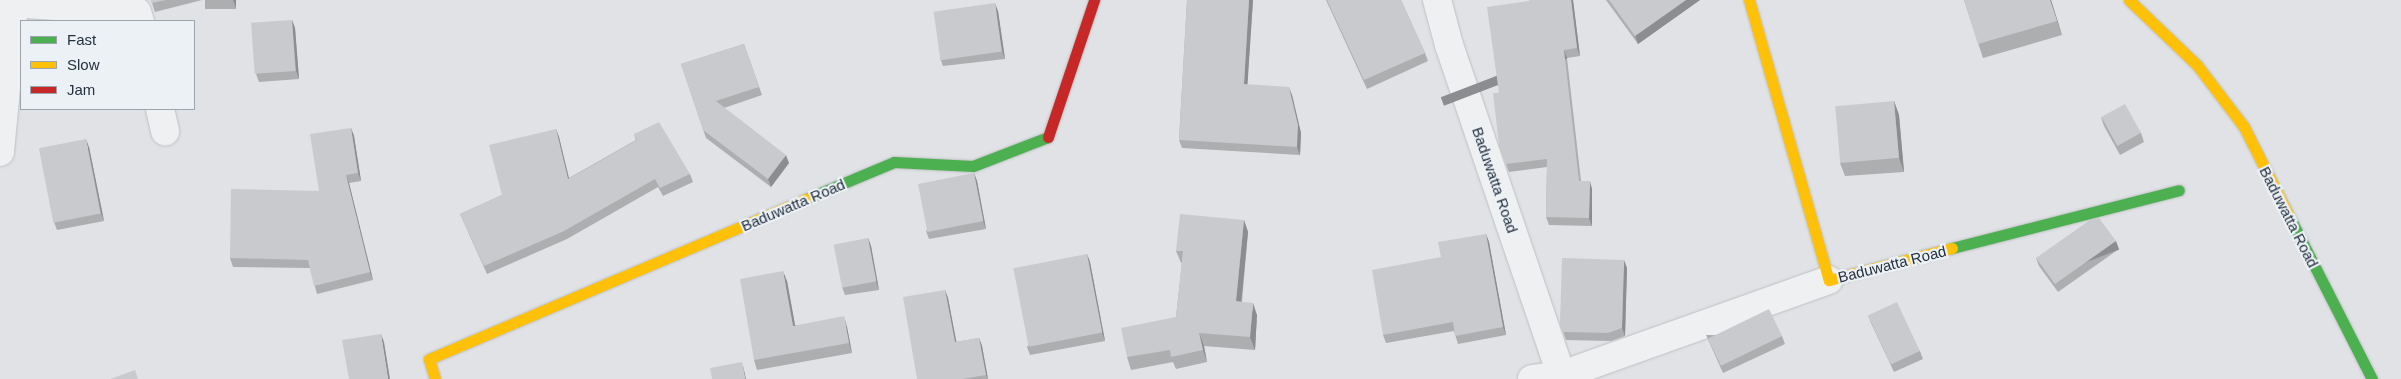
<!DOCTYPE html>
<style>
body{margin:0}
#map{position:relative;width:2401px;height:379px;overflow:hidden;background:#e0e2e5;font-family:Helvetica,sans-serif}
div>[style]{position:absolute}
.roads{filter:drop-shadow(0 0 1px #bec0c3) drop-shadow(0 0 1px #bec0c3)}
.street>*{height:28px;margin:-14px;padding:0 14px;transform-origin:14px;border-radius:14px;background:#eff0f2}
.fast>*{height:11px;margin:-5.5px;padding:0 5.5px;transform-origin:5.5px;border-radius:5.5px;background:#4caf50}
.slow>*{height:11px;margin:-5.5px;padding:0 5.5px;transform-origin:5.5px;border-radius:5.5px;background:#ffc107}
.jam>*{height:11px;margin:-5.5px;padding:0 5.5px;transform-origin:5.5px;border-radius:5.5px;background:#c62828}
.wall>*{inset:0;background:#acaeb0;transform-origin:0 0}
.shaded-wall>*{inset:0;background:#8c8d90;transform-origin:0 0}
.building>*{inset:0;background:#c8cacd;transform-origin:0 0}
span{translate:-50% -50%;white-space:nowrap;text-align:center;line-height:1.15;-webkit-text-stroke:4.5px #ecf1f6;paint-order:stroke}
.street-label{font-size:15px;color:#25313f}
.legend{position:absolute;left:20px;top:20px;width:175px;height:90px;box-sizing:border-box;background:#ecf1f6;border:1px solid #9ca4ad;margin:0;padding:6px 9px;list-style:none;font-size:15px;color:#25313f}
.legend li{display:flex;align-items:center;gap:10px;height:25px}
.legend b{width:25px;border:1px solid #9ca4ad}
</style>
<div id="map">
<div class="roads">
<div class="street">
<div style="left:1437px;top:0;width:47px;rotate:75.1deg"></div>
<div style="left:1449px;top:45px;width:353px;rotate:71.2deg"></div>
<div style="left:160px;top:109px;width:23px;rotate:77deg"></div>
<div style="left:0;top:152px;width:150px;rotate:-84.6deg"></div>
<div style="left:14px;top:3px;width:123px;rotate:4.2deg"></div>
<div style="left:137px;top:12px;width:9px;rotate:72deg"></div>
<div style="left:1532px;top:379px;width:30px;rotate:-8deg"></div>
<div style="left:1562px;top:375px;width:283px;rotate:-19.6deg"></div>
</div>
<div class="fast">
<div style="left:808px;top:198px;width:93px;rotate:-22.7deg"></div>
<div style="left:894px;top:162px;width:79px;rotate:2.9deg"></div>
<div style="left:973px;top:166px;width:80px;rotate:-21.1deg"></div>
<div style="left:2290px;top:218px;width:181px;rotate:63deg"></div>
<div style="left:1952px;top:248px;width:234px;rotate:-14.3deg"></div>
</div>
<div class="slow">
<div style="left:1749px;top:0;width:291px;rotate:74.1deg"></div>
<div style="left:1829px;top:280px;width:127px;rotate:-14.6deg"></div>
<div style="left:2129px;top:0;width:94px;rotate:43.7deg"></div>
<div style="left:2197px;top:65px;width:78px;rotate:52.8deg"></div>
<div style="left:2244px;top:127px;width:102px;rotate:63.2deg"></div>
<div style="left:435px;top:379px;width:21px;rotate:-107deg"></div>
<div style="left:429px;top:359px;width:412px;rotate:-23deg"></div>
</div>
<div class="jam">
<div style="left:1048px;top:137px;width:145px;rotate:-71.4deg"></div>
</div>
</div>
<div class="wall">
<div style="clip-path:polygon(151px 0,202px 0,155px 12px)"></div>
<div style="left:205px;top:0;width:31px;height:9px"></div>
<div style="clip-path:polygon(1187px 0,1253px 0,1247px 85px,1292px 95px,1301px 133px,1300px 155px,1182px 148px,1179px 140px)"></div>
<div style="clip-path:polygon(1326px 0,1401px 0,1425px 53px,1428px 61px,1367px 89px)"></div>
<div style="clip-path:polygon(1573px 0,1580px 56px,1567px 58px,1581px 181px,1592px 189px,1592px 226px,1549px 225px,1546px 217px,1547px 167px,1509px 172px,1499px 145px,1499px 93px)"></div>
<div style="clip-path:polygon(1606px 0,1700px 0,1638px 44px)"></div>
<div style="clip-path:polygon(1964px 0,2051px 0,2062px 35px,1983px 58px)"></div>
<div style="clip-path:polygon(998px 11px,1005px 59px,943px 66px,940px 58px)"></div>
<div style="clip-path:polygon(292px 20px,295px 28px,299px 79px,259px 82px,256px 74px)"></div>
<div style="clip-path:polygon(744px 44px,762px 95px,724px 108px,789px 163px,771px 187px,706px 138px,681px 64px)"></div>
<div style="clip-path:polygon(1894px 101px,1899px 115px,1904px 172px,1845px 176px,1840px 163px)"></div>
<div style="clip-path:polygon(2101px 117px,2141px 133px,2144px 142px,2120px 155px,2104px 126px)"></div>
<div style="clip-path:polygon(351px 128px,354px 136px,361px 181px,349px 183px,373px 280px,317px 294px,310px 268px,233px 267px,230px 258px,319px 191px)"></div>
<div style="clip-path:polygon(556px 129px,559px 137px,569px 178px,636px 140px,634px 134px,690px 174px,693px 182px,663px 196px,658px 187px,567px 239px,487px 274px,460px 214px,502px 195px)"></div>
<div style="clip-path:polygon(89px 147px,104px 221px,57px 230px,54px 222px)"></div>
<div style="clip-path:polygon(974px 173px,977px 181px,986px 229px,929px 239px,926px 231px)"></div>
<div style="clip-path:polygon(1244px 220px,1248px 232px,1242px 302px,1257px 315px,1255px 350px,1204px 346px,1207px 362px,1176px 369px,1173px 362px,1131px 370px,1127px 357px,1176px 317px,1182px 263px,1181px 263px,1176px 251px)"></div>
<div style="clip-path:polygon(1486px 234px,1489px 242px,1506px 335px,1458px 344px,1454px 331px,1386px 343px,1383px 335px,1441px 257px)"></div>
<div style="clip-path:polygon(868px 238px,871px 246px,879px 290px,845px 295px,842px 287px)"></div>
<div style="clip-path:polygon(2119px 249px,2058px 292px,2039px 266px,2036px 258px)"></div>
<div style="clip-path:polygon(1087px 254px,1090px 262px,1105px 341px,1030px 355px,1027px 347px)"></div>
<div style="clip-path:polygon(1627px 268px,1625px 336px,1611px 341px,1566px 340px,1560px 323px)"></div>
<div style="clip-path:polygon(787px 281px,795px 325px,847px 327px,852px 353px,757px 370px,754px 360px)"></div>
<div style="clip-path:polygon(945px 290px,948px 298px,956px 342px,979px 338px,982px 346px,988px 379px,917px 379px)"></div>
<div style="clip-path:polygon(1868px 315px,1920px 351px,1923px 359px,1894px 372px,1871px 323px)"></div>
<div style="clip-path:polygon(1706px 335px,1782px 336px,1785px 344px,1723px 373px)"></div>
</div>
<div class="shaded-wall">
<div style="clip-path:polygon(233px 0,236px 0,236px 8px)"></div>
<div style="clip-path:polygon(1249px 0,1253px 0,1247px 92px,1244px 84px)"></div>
<div style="clip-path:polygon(1571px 0,1573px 0,1580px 56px,1577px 48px)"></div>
<div style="clip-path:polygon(1686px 0,1700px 0,1638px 44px,1635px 36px)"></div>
<div style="clip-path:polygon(2050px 0,2051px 0,2062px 35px,2057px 21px)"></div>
<div style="clip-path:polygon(995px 3px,998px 11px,1005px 59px,1002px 51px)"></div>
<div style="clip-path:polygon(292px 20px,295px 28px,299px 79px,296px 71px)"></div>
<div style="left:1564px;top:50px;width:9px;height:132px;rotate:69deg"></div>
<div style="clip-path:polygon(1289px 87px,1292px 95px,1301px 133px,1300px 155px,1297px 147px)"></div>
<div style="clip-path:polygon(1894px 101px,1899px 115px,1904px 172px,1899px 158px)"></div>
<div style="clip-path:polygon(351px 128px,354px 136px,361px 181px,358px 173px)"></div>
<div style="clip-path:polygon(556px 129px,559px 137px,571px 187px,568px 179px)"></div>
<div style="clip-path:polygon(86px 139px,89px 147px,104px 221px,101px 213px)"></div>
<div style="clip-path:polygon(786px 155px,789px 163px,771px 187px,768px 179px)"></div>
<div style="clip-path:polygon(974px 173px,977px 181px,986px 229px,983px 221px)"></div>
<div style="clip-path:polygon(346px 175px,349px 183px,373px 280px,370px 272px)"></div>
<div style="clip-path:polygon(1590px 181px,1592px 189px,1592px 226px,1589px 218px)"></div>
<div style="clip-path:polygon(1244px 220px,1248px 232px,1240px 314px,1236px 301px)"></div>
<div style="clip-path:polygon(1486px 234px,1489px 242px,1506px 335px,1503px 327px)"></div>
<div style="clip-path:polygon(868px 238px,871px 246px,879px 290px,876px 281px)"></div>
<div style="left:2116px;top:241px;width:9px;height:75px;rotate:69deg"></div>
<div style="clip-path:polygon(1087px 254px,1090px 262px,1105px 341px,1102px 333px)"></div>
<div style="clip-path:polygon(1624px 260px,1627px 268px,1625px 336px,1622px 328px)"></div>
<div style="clip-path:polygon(783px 271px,787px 281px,797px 336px,793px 326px)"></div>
<div style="clip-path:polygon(945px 290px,948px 298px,958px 350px,955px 342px)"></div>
<div style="clip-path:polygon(1253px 303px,1257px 315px,1255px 350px,1250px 337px)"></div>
<div style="clip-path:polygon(844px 316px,847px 327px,852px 353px,849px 343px)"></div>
<div style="clip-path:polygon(1199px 333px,1204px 346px,1207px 362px,1203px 350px)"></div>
<div style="clip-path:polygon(381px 334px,384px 342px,390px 379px,388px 379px)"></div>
<div style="clip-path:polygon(979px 338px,982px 346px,988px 379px,986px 375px)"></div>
<div style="clip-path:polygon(742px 362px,744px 370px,746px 379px,745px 379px)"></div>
</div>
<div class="building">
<div style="clip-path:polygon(151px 0,166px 0,152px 3px)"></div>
<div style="clip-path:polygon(1187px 0,1249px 0,1244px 84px,1289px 87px,1298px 125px,1297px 147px,1179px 140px)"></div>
<div style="clip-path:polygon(1327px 0,1401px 0,1425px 53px,1364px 80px)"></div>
<div style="clip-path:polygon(1529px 0,1571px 0,1577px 48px,1564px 50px,1579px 181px,1590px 181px,1589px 218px,1546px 217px,1547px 159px,1506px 164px,1499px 145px,1493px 93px,1499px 93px,1487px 7px,1529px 1px)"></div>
<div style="clip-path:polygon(1609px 0,1686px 0,1635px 36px)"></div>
<div style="clip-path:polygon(1964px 0,2050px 0,2057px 21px,1978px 44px)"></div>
<div style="left:995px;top:3px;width:49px;height:62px;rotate:82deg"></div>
<div style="left:292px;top:20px;width:51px;height:41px;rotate:86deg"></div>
<div style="clip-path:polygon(744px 44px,759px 87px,716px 101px,786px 155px,768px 179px,703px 130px,681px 64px)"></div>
<div style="left:1894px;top:101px;width:57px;height:59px;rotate:85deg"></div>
<div style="left:2125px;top:104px;width:33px;height:27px;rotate:61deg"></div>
<div style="clip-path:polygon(659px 122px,690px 174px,660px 188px,655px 179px,564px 231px,484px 266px,460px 214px,502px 195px,489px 145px,556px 129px,568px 179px,637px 140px,634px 134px)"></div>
<div style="clip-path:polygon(351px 128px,358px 173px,346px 175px,370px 272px,314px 286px,308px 260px,230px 258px,231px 189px,319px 191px,310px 134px)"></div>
<div style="left:86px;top:139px;width:76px;height:48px;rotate:79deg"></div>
<div style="left:974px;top:173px;width:49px;height:57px;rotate:79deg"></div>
<div style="clip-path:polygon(1180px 214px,1244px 220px,1236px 301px,1253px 303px,1250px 337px,1199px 333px,1203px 350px,1171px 357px,1170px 350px,1127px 357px,1121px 328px,1176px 317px,1183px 251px,1176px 251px)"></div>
<div style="clip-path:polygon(2099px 218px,2116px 241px,2055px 284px,2036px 258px,2090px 220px)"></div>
<div style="clip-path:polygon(1486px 234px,1503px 327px,1455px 336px,1453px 322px,1383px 335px,1372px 270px,1441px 257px,1438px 242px)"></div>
<div style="left:868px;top:238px;width:44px;height:35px;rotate:79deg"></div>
<div style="left:1087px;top:254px;width:80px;height:75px;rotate:79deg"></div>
<div style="clip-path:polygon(1562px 258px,1624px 260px,1622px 328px,1608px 333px,1563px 332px,1560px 323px)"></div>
<div style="clip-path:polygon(783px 271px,793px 326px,844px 316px,849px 343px,754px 360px,740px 279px)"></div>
<div style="clip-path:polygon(945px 290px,955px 342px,979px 338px,986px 375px,962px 379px,917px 379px,903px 297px)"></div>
<div style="left:1897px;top:302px;width:54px;height:32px;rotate:65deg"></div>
<div style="left:1769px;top:309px;width:30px;height:68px;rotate:64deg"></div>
<div style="clip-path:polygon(381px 334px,388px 379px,349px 379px,342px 340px)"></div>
<div style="clip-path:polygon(742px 362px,745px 379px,712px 379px,710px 368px)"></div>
<div style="clip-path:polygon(135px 370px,138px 379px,110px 379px)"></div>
</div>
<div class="street-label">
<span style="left:1495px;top:180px;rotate:71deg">Baduwatta Road</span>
<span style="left:793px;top:205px;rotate:-23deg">Baduwatta Road</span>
<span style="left:2289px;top:217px;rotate:63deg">Baduwatta Road</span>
<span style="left:1892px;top:264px;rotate:-14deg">Baduwatta Road</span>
</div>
<ul class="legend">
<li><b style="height:6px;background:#4caf50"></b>Fast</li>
<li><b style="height:6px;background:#ffc107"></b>Slow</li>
<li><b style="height:6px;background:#c62828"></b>Jam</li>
</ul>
</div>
